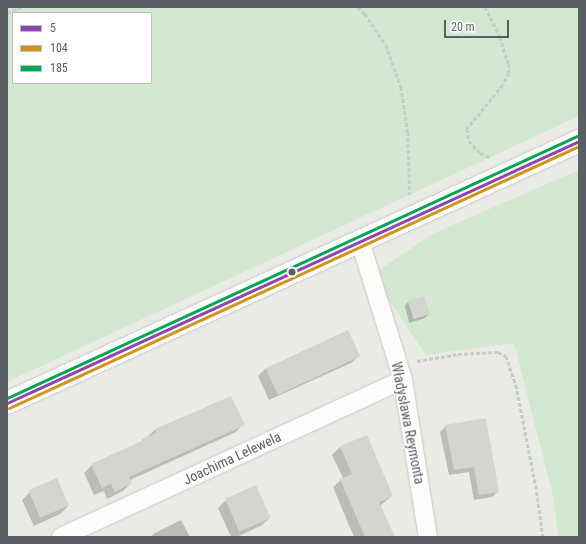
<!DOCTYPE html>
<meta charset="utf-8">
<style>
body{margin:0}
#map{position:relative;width:586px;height:544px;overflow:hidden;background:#ebebe6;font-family:"Roboto Condensed",sans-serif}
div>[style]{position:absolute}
.green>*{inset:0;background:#d3e8d1}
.shadow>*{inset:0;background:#0003}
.building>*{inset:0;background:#d5d4d1;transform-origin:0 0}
.path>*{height:2.5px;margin-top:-1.25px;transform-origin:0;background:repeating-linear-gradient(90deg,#c8cdca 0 4px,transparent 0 6px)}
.roads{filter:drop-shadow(0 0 1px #c8c9c8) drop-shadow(0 0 1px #c8c9c8)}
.minor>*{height:18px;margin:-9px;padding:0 9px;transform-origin:9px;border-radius:9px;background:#fcfcfb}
.tertiary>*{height:22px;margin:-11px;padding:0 11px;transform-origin:11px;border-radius:11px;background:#fcfcfb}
.bus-1>*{height:3px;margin:-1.5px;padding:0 1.5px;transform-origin:1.5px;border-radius:1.5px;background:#8e44ad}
.bus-2>*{height:3px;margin:-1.5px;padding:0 1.5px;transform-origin:1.5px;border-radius:1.5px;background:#d09419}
.bus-3>*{height:3px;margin:-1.5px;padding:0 1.5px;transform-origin:1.5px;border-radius:1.5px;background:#00a651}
.dots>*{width:11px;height:11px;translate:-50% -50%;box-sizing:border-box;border:2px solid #fff;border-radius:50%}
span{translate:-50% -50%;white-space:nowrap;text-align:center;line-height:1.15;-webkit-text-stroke:3px #fff;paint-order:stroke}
.street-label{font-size:14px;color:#5b5e64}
.frame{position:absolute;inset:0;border:8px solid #5b5e64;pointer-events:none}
.legend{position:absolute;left:12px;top:12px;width:140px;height:72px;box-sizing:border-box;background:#fff;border:1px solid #bdbfc1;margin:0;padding:5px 7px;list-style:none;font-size:12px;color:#5b5e64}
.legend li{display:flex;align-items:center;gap:8px;height:20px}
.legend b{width:20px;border:1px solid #bdbfc1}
.scale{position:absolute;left:444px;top:20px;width:65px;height:18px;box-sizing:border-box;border:2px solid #5b5e64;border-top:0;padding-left:5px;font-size:12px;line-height:14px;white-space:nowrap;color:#5b5e64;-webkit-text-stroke:3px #fff;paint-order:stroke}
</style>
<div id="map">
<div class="green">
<div style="clip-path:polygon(evenodd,7px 7px,579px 7px,579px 116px,7px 382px,7px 7px,13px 13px,151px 13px,151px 83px,13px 83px,13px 13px)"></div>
<div style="clip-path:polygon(579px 170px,579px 537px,558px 537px,554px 500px,514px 343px,426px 355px,372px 275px,432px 234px)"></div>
</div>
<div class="shadow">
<div style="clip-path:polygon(408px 302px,429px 314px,425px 318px,409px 323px,405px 306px)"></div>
<div style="clip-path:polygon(347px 331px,359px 356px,351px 363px,269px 400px,258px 376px,265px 369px)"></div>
<div style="clip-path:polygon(243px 424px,236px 432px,130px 480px,131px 483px,123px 491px,107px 499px,104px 491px,94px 495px,84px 473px,92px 465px,139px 444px,155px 430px)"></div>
<div style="clip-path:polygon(446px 426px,498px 492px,492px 497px,474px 500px,469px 472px,449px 475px,440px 432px)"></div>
<div style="clip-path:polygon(367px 436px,392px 496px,380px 506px,394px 537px,354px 537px,333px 487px,343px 478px,332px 455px,340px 447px)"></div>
<div style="clip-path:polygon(30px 492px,68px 506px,60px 514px,34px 526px,22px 500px)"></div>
<div style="clip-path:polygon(225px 501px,270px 518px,262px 525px,237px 537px,231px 537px,218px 508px)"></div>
<div style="clip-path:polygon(181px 520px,190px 537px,150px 537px,155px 533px)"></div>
</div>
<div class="building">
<div style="left:424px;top:296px;width:19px;height:17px;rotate:72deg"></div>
<div style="left:348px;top:330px;width:29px;height:91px;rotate:65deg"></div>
<div style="clip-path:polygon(231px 396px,245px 425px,129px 477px,132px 483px,115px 492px,111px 484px,102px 488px,91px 464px,142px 441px,142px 439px,156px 433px,155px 429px)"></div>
<div style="clip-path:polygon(486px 418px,499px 492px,479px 495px,474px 467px,454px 470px,445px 425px)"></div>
<div style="clip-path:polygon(367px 435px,393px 496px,379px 502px,395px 537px,365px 537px,340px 479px,352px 474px,340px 446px)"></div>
<div style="left:57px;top:478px;width:30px;height:31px;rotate:67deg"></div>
<div style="left:256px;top:485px;width:36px;height:34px;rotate:66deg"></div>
</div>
<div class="path">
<div style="left:358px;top:7px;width:10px;rotate:45deg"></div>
<div style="left:365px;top:14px;width:37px;rotate:56deg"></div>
<div style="left:386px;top:45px;width:45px;rotate:70.3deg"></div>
<div style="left:401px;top:87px;width:46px;rotate:81.2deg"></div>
<div style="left:408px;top:132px;width:63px;rotate:88.2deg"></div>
<div style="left:485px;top:7px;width:34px;rotate:63deg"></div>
<div style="left:500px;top:37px;width:28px;rotate:72deg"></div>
<div style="left:509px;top:64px;width:9px;rotate:90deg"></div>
<div style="left:509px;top:73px;width:13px;rotate:117deg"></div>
<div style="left:503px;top:85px;width:57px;rotate:129.3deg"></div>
<div style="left:467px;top:129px;width:12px;rotate:81deg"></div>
<div style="left:469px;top:141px;width:16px;rotate:47deg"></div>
<div style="left:480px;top:153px;width:10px;rotate:24deg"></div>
<div style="left:7px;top:13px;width:15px;rotate:-23deg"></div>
<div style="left:417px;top:361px;width:42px;rotate:-9.7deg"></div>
<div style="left:458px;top:354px;width:40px;rotate:-2.9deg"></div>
<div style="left:498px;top:352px;width:9px;rotate:27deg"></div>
<div style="left:506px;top:356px;width:31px;rotate:71deg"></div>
<div style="left:516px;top:385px;width:103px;rotate:78.8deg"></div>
<div style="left:536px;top:486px;width:51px;rotate:82.2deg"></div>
</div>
<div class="roads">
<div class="minor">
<div style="left:360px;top:241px;width:145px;rotate:72.8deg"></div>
<div style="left:403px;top:380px;width:159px;rotate:81deg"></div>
<div style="left:61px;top:537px;width:376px;rotate:-24.7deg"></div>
</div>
<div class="tertiary">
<div style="left:7px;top:403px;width:629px;rotate:-24.61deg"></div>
</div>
</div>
<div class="bus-1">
<div style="left:7px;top:403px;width:629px;rotate:-24.61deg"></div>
</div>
<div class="bus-2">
<div style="left:9px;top:408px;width:627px;rotate:-24.69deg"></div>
</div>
<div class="bus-3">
<div style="left:7px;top:398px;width:627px;rotate:-24.69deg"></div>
</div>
<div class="dots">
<div style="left:292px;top:272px;background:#5b5e64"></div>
</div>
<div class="street-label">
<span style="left:408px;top:423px;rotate:79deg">Władysława Reymonta</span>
<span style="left:232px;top:458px;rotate:-25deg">Joachima Lelewela</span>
</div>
<div class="frame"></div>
<ul class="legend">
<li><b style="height:5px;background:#8e44ad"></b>5</li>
<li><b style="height:5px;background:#d09419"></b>104</li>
<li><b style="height:5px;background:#00a651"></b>185</li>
</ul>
<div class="scale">20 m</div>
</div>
